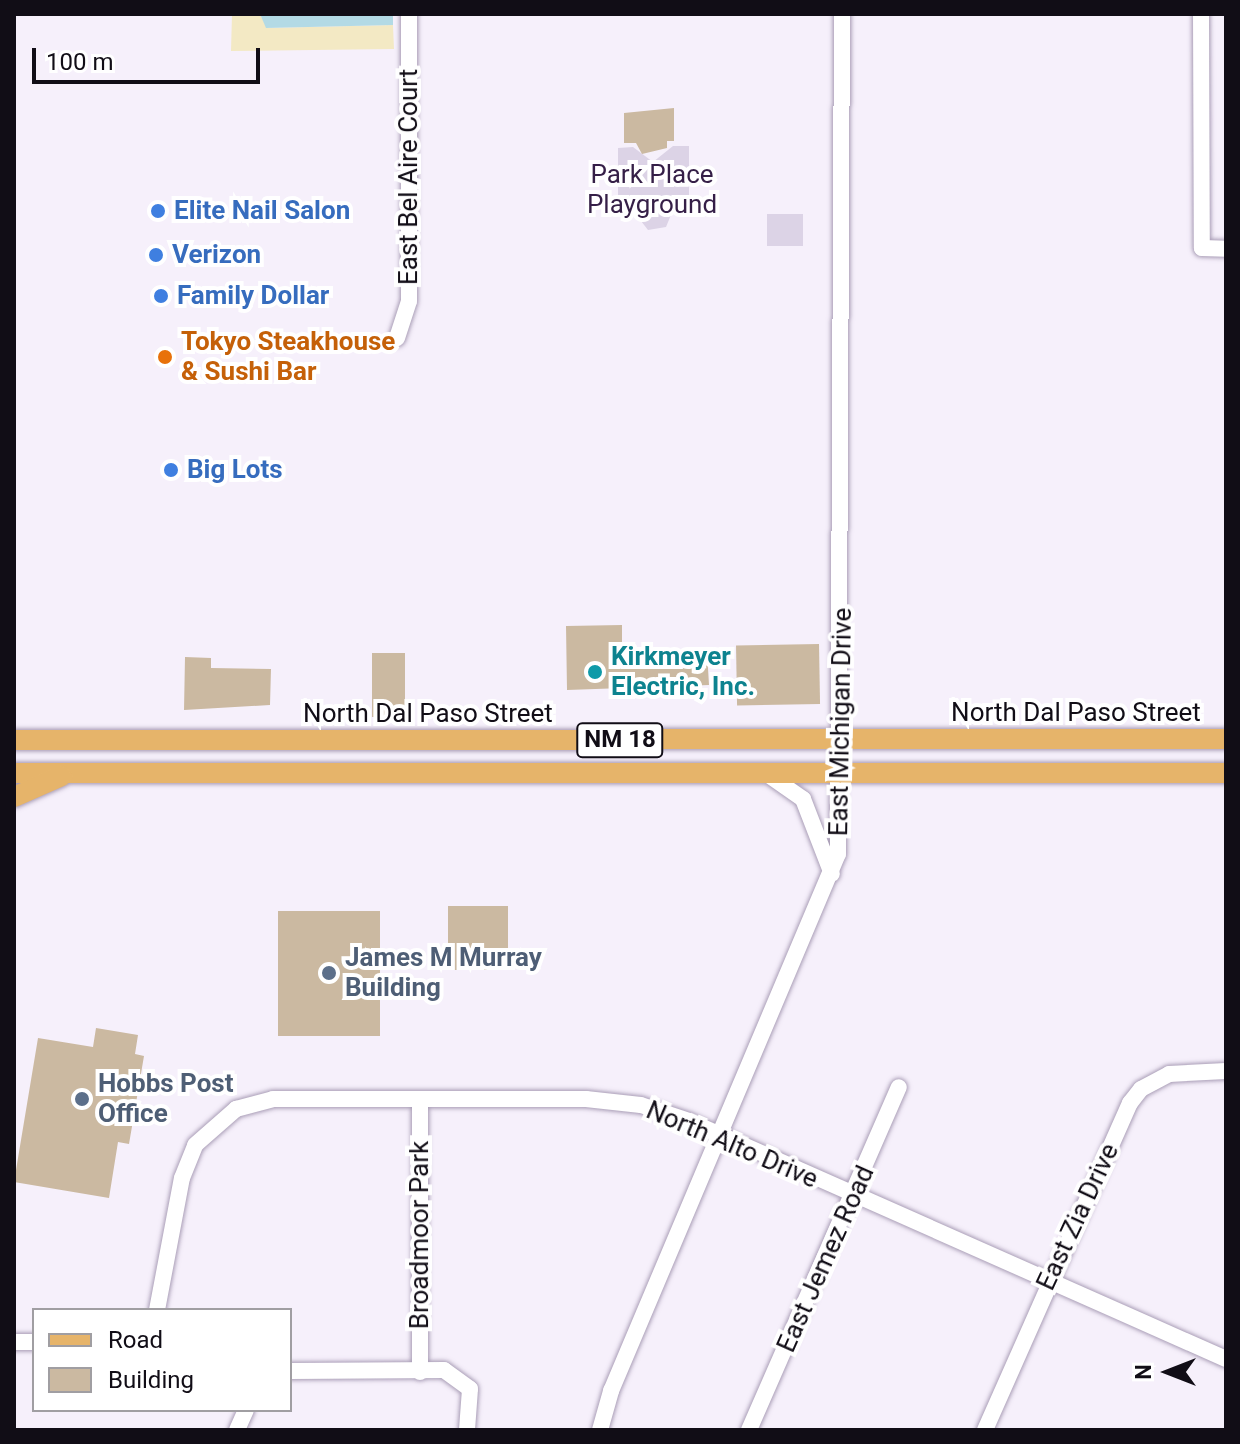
<!DOCTYPE html>
<style>
body{margin:0}
#map{position:relative;width:1240px;height:1444px;overflow:hidden;background:#f6f0fb;font-family:Roboto,sans-serif}
div>[style]{position:absolute}
.green>*{inset:0;background:#dcd3e6;transform-origin:0 0}
.sand>*{inset:0;background:#f3e9c4}
.water>*{inset:0;background:#b3dae5}
.building>*{inset:0;background:#cbb9a1;transform-origin:0 0}
.roads{filter:drop-shadow(0 0 2px #aa9eb7) drop-shadow(0 0 2px #aa9eb7)}
.minor>*{height:16px;margin:-8px;padding:0 8px;transform-origin:8px;border-radius:8px;background:#fff}
.major>*{height:20px;margin:-10px;padding:0 10px;transform-origin:10px;border-radius:10px;background:#e6b46a}
.dots>*{width:22px;height:22px;translate:-50% -50%;box-sizing:border-box;border:4px solid #fff;border-radius:50%}
span{translate:-50% -50%;white-space:nowrap;text-align:center;line-height:1.15;-webkit-text-stroke:8px #fff;paint-order:stroke}
.shield-label span{padding:2px 6px;background:#fff;border:2px solid;border-radius:6px;-webkit-text-stroke-width:0}
.shield-label{font-size:24px;color:#110d16;font-weight:700}
.park-label{font-size:26px;color:#351f47}
.street-label{font-size:26px;color:#110d16}
.shop-label{font-size:26px;color:#366cbe;font-weight:700}
.left{translate:0 -50%;text-align:left}
.food-label{font-size:26px;color:#c56008;font-weight:700}
.culture-label{font-size:26px;color:#0d838f;font-weight:700}
.service-label{font-size:26px;color:#4e5e75;font-weight:700}
.frame{position:absolute;inset:0;border:16px solid #110d16;pointer-events:none}
.legend{position:absolute;left:32px;top:1308px;width:260px;height:104px;box-sizing:border-box;background:#fff;border:2px solid #a09ea2;margin:0;padding:10px 14px;list-style:none;font-size:24px;color:#110d16}
.legend li{display:flex;align-items:center;gap:16px;height:40px}
.legend b{width:40px;border:2px solid #a09ea2}
.north{position:absolute;left:1128px;top:1332px;width:80px;height:80px;-webkit-text-stroke:6px #fff;paint-order:stroke;rotate:270deg;font-size:22px;font-weight:700;line-height:32px;text-align:center;color:#110d16}
.north::after{content:'';display:block;margin:auto;width:28px;height:36px;background:#110d16;clip-path:polygon(50% 0,100% 100%,50% 72%,0 100%)}
.scale{position:absolute;left:32px;top:48px;width:228px;height:36px;box-sizing:border-box;border:4px solid #110d16;border-top:0;padding-left:10px;font-size:24px;line-height:28px;white-space:nowrap;color:#110d16;-webkit-text-stroke:6px #fff;paint-order:stroke}
</style>
<div id="map">
<div class="green">
<div style="clip-path:polygon(673px 146px,689px 146px,689px 209px,673px 210px,666px 227px,648px 230px,634px 212px,618px 212px,618px 148px,633px 147px,653px 162px)"></div>
<div style="left:767px;top:214px;width:36px;height:32px"></div>
</div>
<div class="sand">
<div style="clip-path:polygon(232px 14px,260px 14px,267px 28px,393px 25px,394px 49px,231px 51px)"></div>
</div>
<div class="water">
<div style="clip-path:polygon(260px 14px,393px 14px,393px 25px,266px 28px)"></div>
</div>
<div class="building">
<div style="clip-path:polygon(674px 108px,674px 141px,667px 141px,667px 148px,642px 154px,636px 143px,624px 143px,624px 113px)"></div>
<div style="clip-path:polygon(622px 625px,622px 656px,707px 652px,709px 685px,567px 690px,566px 626px)"></div>
<div style="left:819px;top:644px;width:60px;height:83px;rotate:89deg"></div>
<div style="left:372px;top:653px;width:33px;height:64px"></div>
<div style="clip-path:polygon(185px 657px,211px 658px,211px 668px,271px 669px,270px 705px,184px 710px)"></div>
<div style="left:448px;top:906px;width:60px;height:64px"></div>
<div style="left:278px;top:911px;width:102px;height:125px"></div>
<div style="clip-path:polygon(96px 1028px,138px 1035px,135px 1054px,144px 1056px,129px 1144px,118px 1142px,109px 1198px,14px 1182px,38px 1038px,93px 1047px)"></div>
</div>
<div class="roads">
<div class="minor">
<div style="left:1201px;top:14px;width:234px;rotate:89.8deg"></div>
<div style="left:1202px;top:248px;width:24px;rotate:2deg"></div>
<div style="left:397px;top:338px;width:39px;rotate:-72deg"></div>
<div style="left:409px;top:301px;width:287px;rotate:-90deg"></div>
<div style="left:767px;top:774px;width:44px;rotate:34.8deg"></div>
<div style="left:803px;top:799px;width:80px;rotate:68.9deg"></div>
<div style="left:420px;top:1099px;width:273px;rotate:90deg"></div>
<div style="left:157px;top:1310px;width:134px;rotate:-79.3deg"></div>
<div style="left:182px;top:1178px;width:35px;rotate:-68deg"></div>
<div style="left:195px;top:1145px;width:55px;rotate:-41.3deg"></div>
<div style="left:236px;top:1109px;width:38px;rotate:-15deg"></div>
<div style="left:273px;top:1099px;width:313px"></div>
<div style="left:586px;top:1099px;width:55px;rotate:6.2deg"></div>
<div style="left:641px;top:1105px;width:51px;rotate:18.4deg"></div>
<div style="left:689px;top:1121px;width:587px;rotate:23.9deg"></div>
<div style="left:14px;top:1342px;width:20px"></div>
<div style="left:290px;top:1371px;width:154px;rotate:-0.4deg"></div>
<div style="left:444px;top:1370px;width:32px;rotate:36deg"></div>
<div style="left:470px;top:1389px;width:41px;rotate:94.2deg"></div>
<div style="left:237px;top:1430px;width:22px;rotate:-66deg"></div>
<div style="left:600px;top:1430px;width:41px;rotate:-74.2deg"></div>
<div style="left:611px;top:1391px;width:583px;rotate:-67.09deg"></div>
<div style="left:838px;top:854px;width:840px;rotate:-89.73deg"></div>
<div style="left:749px;top:1430px;width:374px;rotate:-66.4deg"></div>
<div style="left:985px;top:1430px;width:358px;rotate:-66.1deg"></div>
<div style="left:1130px;top:1103px;width:18px;rotate:-52deg"></div>
<div style="left:1141px;top:1089px;width:32px;rotate:-28deg"></div>
<div style="left:1169px;top:1074px;width:57px;rotate:-3deg"></div>
</div>
<div class="major">
<div style="left:14px;top:740px;width:1212px;rotate:-0.05deg"></div>
<div style="left:14px;top:773px;width:1212px"></div>
<div style="left:14px;top:797px;width:52px;rotate:-23.6deg"></div>
</div>
</div>
<div class="dots">
<div style="left:158px;top:211px;background:#3f7fe0"></div>
<div style="left:156px;top:255px;background:#3f7fe0"></div>
<div style="left:161px;top:296px;background:#3f7fe0"></div>
<div style="left:165px;top:357px;background:#e8710a"></div>
<div style="left:171px;top:470px;background:#3f7fe0"></div>
<div style="left:595px;top:672px;background:#0f9aa8"></div>
<div style="left:329px;top:973px;background:#5c6f8a"></div>
<div style="left:82px;top:1099px;background:#5c6f8a"></div>
</div>
<div class="shield-label">
<span style="left:620px;top:740px">NM 18</span>
</div>
<div class="park-label">
<span style="left:652px;top:190px">Park Place<br>Playground</span>
</div>
<div class="street-label">
<span style="left:409px;top:177px;rotate:-90deg">East Bel Aire Court</span>
<span style="left:1076px;top:713px">North Dal Paso Street</span>
<span style="left:428px;top:714px">North Dal Paso Street</span>
<span style="left:841px;top:722px;rotate:-89deg">East Michigan Drive</span>
<span style="left:732px;top:1145px;rotate:23deg">North Alto Drive</span>
<span style="left:1078px;top:1217px;rotate:-65deg">East Zia Drive</span>
<span style="left:420px;top:1235px;rotate:-90deg">Broadmoor Park</span>
<span style="left:826px;top:1259px;rotate:-66deg">East Jemez Road</span>
</div>
<div class="shop-label">
<span class="left" style="left:174px;top:211px">Elite Nail Salon</span>
<span class="left" style="left:172px;top:255px">Verizon</span>
<span class="left" style="left:177px;top:296px">Family Dollar</span>
<span class="left" style="left:187px;top:470px">Big Lots</span>
</div>
<div class="food-label">
<span class="left" style="left:181px;top:357px">Tokyo Steakhouse<br>&amp; Sushi Bar</span>
</div>
<div class="culture-label">
<span class="left" style="left:611px;top:672px">Kirkmeyer<br>Electric, Inc.</span>
</div>
<div class="service-label">
<span class="left" style="left:345px;top:973px">James M Murray<br>Building</span>
<span class="left" style="left:98px;top:1099px">Hobbs Post<br>Office</span>
</div>
<div class="frame"></div>
<ul class="legend">
<li><b style="height:10px;background:#e6b46a"></b>Road</li>
<li><b style="height:22px;background:#cbb9a1"></b>Building</li>
</ul>
<div class="north">N</div>
<div class="scale">100 m</div>
</div>
